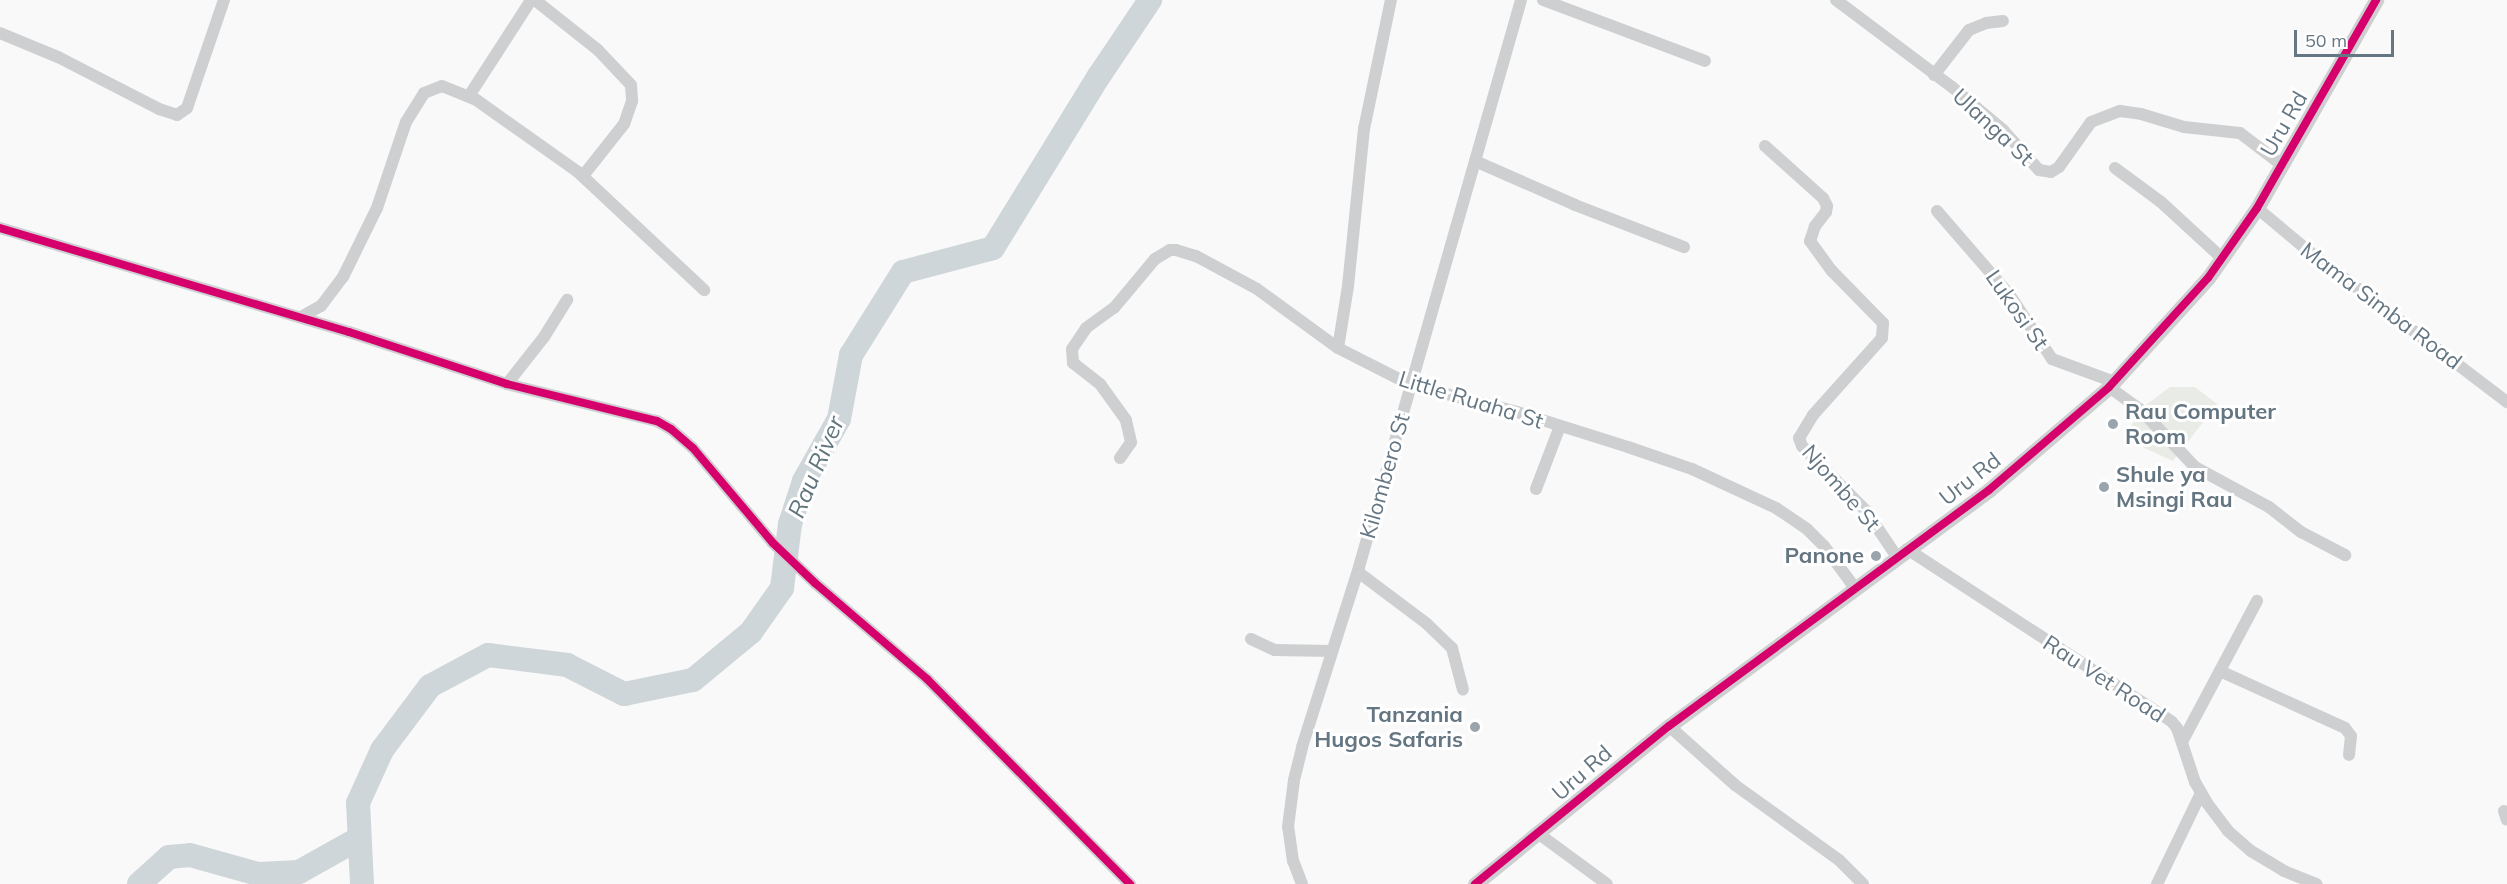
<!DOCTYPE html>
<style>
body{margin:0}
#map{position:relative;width:2507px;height:884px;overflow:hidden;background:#f9f9f9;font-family:Mulish,sans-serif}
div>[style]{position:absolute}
.green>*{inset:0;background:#e8ebe6}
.river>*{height:24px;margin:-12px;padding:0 12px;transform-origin:12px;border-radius:12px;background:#ced6d9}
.minor>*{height:12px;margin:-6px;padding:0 6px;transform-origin:6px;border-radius:6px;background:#cecfd0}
.tertiary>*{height:15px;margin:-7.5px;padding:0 7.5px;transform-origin:7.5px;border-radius:7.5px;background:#cecfd0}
.cycleway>*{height:8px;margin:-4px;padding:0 4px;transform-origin:4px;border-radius:4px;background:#d6006c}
.dots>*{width:16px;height:16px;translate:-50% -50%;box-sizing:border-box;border:3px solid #fff;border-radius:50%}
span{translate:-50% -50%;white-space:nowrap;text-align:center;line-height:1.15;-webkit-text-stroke:6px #fff;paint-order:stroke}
.street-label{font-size:22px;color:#657683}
.poi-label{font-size:22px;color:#657683;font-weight:700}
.left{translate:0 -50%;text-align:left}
.right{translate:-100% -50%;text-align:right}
.water-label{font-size:24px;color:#60757c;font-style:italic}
.scale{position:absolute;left:2294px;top:30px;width:100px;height:27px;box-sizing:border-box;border:3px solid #657683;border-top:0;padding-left:8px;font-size:18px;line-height:21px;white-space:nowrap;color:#657683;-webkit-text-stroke:4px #fff;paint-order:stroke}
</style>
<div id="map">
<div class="green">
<div style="clip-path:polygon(2170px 387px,2195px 387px,2217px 404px,2173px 461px,2125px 439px,2128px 430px,2146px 405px)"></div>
</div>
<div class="river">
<div style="left:139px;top:884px;width:40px;rotate:-42deg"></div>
<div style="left:169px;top:857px;width:21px;rotate:-5deg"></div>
<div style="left:190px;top:855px;width:71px;rotate:15.6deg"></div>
<div style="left:258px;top:874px;width:41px;rotate:-2.8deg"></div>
<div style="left:299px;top:872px;width:68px;rotate:-29.2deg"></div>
<div style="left:362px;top:884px;width:81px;rotate:-92.8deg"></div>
<div style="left:358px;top:803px;width:58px;rotate:-65.6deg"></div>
<div style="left:382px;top:750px;width:80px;rotate:-53.1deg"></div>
<div style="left:430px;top:686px;width:66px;rotate:-28.1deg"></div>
<div style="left:488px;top:655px;width:80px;rotate:7.2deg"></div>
<div style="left:567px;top:665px;width:64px;rotate:27deg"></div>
<div style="left:624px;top:694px;width:70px;rotate:-11.5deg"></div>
<div style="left:693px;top:680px;width:75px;rotate:-39.6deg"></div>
<div style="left:751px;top:632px;width:54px;rotate:-54.8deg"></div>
<div style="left:782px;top:588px;width:64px;rotate:-82.9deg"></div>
<div style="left:790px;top:524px;width:45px;rotate:-72deg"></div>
<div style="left:804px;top:481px;width:71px;rotate:-60.6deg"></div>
<div style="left:839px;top:419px;width:65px;rotate:-79.4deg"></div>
<div style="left:851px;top:355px;width:98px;rotate:-57.9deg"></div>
<div style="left:903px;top:272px;width:93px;rotate:-14.9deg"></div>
<div style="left:993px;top:248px;width:202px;rotate:-58.4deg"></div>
<div style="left:1099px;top:76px;width:92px;rotate:-56.1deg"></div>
</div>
<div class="minor">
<div style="left:535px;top:0;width:80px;rotate:38.4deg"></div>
<div style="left:598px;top:50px;width:48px;rotate:46.7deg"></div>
<div style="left:631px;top:85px;width:16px;rotate:86deg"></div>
<div style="left:632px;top:101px;width:24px;rotate:109deg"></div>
<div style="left:624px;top:124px;width:66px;rotate:128.3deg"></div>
<div style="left:1543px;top:0;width:173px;rotate:20.6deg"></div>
<div style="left:1836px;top:0;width:145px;rotate:36.9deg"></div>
<div style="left:1952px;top:87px;width:67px;rotate:40.1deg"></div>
<div style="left:2003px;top:130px;width:54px;rotate:48deg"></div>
<div style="left:2039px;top:170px;width:12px;rotate:9deg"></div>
<div style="left:2051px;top:172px;width:9px;rotate:-32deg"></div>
<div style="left:2059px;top:167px;width:55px;rotate:-54.6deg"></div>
<div style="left:2091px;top:122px;width:31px;rotate:-21deg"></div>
<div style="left:2120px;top:111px;width:21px;rotate:8deg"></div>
<div style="left:2141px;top:114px;width:45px;rotate:16.8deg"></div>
<div style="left:2184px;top:127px;width:56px;rotate:6.1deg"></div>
<div style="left:2240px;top:133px;width:53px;rotate:37.3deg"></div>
<div style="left:0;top:33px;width:63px;rotate:22.5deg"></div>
<div style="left:58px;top:57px;width:114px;rotate:27.2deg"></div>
<div style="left:159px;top:109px;width:19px;rotate:18deg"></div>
<div style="left:177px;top:115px;width:12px;rotate:-35deg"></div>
<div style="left:187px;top:108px;width:114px;rotate:-71.1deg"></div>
<div style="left:1934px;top:75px;width:57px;rotate:-52.1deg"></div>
<div style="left:1969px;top:30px;width:18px;rotate:-22deg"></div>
<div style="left:1986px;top:23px;width:17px;rotate:-7deg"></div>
<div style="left:469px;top:96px;width:114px;rotate:-57.1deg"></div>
<div style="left:1765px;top:146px;width:78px;rotate:41.9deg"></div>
<div style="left:1823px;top:198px;width:9px;rotate:63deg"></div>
<div style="left:1827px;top:206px;width:6px;rotate:99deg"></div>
<div style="left:1826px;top:212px;width:18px;rotate:128deg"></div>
<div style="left:1815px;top:226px;width:16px;rotate:108deg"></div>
<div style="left:1810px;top:241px;width:37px;rotate:54deg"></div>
<div style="left:1832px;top:271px;width:73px;rotate:45.6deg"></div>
<div style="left:1883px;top:323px;width:15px;rotate:94deg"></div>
<div style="left:1882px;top:338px;width:103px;rotate:131.9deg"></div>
<div style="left:1813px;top:415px;width:27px;rotate:121deg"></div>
<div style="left:1799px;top:438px;width:9px;rotate:69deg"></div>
<div style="left:1802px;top:446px;width:91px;rotate:45.4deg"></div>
<div style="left:1866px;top:511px;width:55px;rotate:56deg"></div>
<div style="left:1475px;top:161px;width:109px;rotate:23.7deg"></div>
<div style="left:1575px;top:205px;width:117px;rotate:21.1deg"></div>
<div style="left:2115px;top:168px;width:57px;rotate:36.5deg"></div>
<div style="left:2161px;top:202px;width:83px;rotate:42.6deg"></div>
<div style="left:2257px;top:208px;width:64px;rotate:39.9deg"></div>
<div style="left:2306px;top:249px;width:253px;rotate:37.3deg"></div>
<div style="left:1937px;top:211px;width:110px;rotate:49.1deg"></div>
<div style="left:2009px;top:294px;width:78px;rotate:56.5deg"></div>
<div style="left:2052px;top:359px;width:67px;rotate:20.1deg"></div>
<div style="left:0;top:228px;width:364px;rotate:16.6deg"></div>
<div style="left:349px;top:332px;width:166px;rotate:18.2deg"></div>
<div style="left:507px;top:384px;width:154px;rotate:13.9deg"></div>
<div style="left:657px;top:421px;width:16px;rotate:30deg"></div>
<div style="left:671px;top:429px;width:29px;rotate:41deg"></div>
<div style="left:693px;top:448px;width:124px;rotate:49.9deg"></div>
<div style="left:773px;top:543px;width:58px;rotate:43.6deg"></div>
<div style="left:815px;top:583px;width:148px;rotate:40.6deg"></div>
<div style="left:927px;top:679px;width:289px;rotate:45.3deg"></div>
<div style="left:301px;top:317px;width:23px;rotate:-29deg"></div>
<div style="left:321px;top:306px;width:36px;rotate:-53deg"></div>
<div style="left:343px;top:277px;width:77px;rotate:-63.8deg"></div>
<div style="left:377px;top:208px;width:91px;rotate:-71.4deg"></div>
<div style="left:406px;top:122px;width:34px;rotate:-58deg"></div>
<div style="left:424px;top:93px;width:19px;rotate:-21deg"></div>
<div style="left:442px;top:86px;width:35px;rotate:22deg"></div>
<div style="left:475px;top:99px;width:126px;rotate:35.3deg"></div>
<div style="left:578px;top:172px;width:173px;rotate:43.1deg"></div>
<div style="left:1338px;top:348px;width:63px;rotate:-80.8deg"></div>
<div style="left:1348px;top:286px;width:158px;rotate:-84.2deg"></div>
<div style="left:1364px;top:129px;width:132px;rotate:-78.2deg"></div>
<div style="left:507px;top:384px;width:60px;rotate:-51.8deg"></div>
<div style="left:544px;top:337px;width:44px;rotate:-58.1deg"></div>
<div style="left:2109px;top:387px;width:39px;rotate:36deg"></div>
<div style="left:2141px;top:410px;width:79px;rotate:46.5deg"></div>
<div style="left:2195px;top:467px;width:84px;rotate:28.4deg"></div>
<div style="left:2269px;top:507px;width:41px;rotate:38deg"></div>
<div style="left:2301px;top:532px;width:50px;rotate:27.6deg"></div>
<div style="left:1120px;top:458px;width:19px;rotate:-55deg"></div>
<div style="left:1131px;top:442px;width:23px;rotate:-103deg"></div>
<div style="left:1126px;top:420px;width:44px;rotate:-125.8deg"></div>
<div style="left:1100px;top:384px;width:34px;rotate:-142deg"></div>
<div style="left:1073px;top:363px;width:14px;rotate:-94deg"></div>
<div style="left:1072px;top:349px;width:25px;rotate:-56deg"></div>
<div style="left:1086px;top:328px;width:34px;rotate:-36deg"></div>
<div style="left:1114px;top:308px;width:64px;rotate:-50.1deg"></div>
<div style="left:1155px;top:259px;width:17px;rotate:-31deg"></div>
<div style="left:1170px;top:250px;width:6px"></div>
<div style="left:1176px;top:250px;width:21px;rotate:17deg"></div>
<div style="left:1196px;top:256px;width:69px;rotate:28.4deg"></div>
<div style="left:1257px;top:289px;width:100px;rotate:36.1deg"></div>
<div style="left:1338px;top:348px;width:82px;rotate:26.9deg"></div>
<div style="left:1411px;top:385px;width:109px;rotate:14.3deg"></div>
<div style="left:1517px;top:412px;width:116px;rotate:17.5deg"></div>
<div style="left:1628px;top:447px;width:68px;rotate:19deg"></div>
<div style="left:1692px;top:469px;width:93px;rotate:24.9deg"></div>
<div style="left:1776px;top:508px;width:37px;rotate:34deg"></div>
<div style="left:1807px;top:529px;width:24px;rotate:45deg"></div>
<div style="left:1824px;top:546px;width:52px;rotate:53.6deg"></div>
<div style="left:1536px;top:489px;width:67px;rotate:-69.1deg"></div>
<div style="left:1907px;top:549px;width:316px;rotate:33.1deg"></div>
<div style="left:2172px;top:722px;width:8px;rotate:50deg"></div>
<div style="left:2177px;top:728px;width:57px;rotate:71.6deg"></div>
<div style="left:2195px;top:782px;width:24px;rotate:60deg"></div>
<div style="left:2207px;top:803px;width:35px;rotate:53deg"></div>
<div style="left:2228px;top:831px;width:30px;rotate:41deg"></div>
<div style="left:2251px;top:851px;width:39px;rotate:31deg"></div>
<div style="left:2284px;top:871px;width:35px;rotate:22deg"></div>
<div style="left:1358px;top:572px;width:85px;rotate:36.9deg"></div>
<div style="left:1426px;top:623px;width:36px;rotate:44deg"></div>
<div style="left:1452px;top:648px;width:43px;rotate:75.3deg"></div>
<div style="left:1251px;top:639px;width:26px;rotate:25deg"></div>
<div style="left:1275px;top:650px;width:57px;rotate:1deg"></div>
<div style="left:2220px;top:671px;width:137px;rotate:24.5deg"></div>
<div style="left:2345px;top:728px;width:10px;rotate:53deg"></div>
<div style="left:2351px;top:736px;width:19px;rotate:96deg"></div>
<div style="left:1669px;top:726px;width:89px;rotate:41.8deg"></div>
<div style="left:1735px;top:785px;width:128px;rotate:35.8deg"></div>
<div style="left:1839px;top:860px;width:34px;rotate:45deg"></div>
<div style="left:2182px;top:742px;width:160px;rotate:-62deg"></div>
<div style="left:2504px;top:811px;width:9px;rotate:72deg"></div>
<div style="left:1539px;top:834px;width:84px;rotate:36.3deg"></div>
<div style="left:1302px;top:884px;width:25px;rotate:-111deg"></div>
<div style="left:1293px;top:861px;width:34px;rotate:-98deg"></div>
<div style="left:1288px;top:827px;width:47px;rotate:-82.7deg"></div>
<div style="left:1294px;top:780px;width:34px;rotate:-76deg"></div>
<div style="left:1302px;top:747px;width:189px;rotate:-72.4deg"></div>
<div style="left:1359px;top:567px;width:590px;rotate:-74.05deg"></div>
<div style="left:2157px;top:884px;width:101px;rotate:-64.2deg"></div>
</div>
<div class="tertiary">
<div style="left:1475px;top:884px;width:250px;rotate:-39.2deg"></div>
<div style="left:1669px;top:726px;width:398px;rotate:-36.4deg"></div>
<div style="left:1989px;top:490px;width:158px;rotate:-40.6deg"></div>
<div style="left:2109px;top:387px;width:147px;rotate:-47.8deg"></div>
<div style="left:2208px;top:278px;width:85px;rotate:-55deg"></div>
<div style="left:2257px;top:208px;width:240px;rotate:-60.2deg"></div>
</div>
<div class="cycleway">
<div style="left:0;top:228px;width:364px;rotate:16.6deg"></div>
<div style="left:349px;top:332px;width:166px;rotate:18.2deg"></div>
<div style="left:507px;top:384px;width:154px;rotate:13.9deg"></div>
<div style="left:657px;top:421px;width:16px;rotate:30deg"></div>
<div style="left:671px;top:429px;width:29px;rotate:41deg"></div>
<div style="left:693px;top:448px;width:124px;rotate:49.9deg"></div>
<div style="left:773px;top:543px;width:58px;rotate:43.6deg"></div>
<div style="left:815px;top:583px;width:148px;rotate:40.6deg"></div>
<div style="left:927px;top:679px;width:289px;rotate:45.3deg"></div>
<div style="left:1475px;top:884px;width:250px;rotate:-39.2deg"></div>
<div style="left:1669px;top:726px;width:398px;rotate:-36.4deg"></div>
<div style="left:1989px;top:490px;width:158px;rotate:-40.6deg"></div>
<div style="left:2109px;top:387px;width:147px;rotate:-47.8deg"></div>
<div style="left:2208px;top:278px;width:85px;rotate:-55deg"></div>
<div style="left:2257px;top:208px;width:240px;rotate:-60.2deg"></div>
</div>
<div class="dots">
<div style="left:2113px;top:424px;background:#99a4ac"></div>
<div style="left:2104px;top:487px;background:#99a4ac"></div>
<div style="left:1876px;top:556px;background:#99a4ac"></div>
<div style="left:1475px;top:727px;background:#99a4ac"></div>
</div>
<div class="street-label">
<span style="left:2284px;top:124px;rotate:-60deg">Uru Rd</span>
<span style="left:1993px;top:127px;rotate:43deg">Ulanga St</span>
<span style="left:2381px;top:306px;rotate:37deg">Mama Simba Road</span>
<span style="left:2017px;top:310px;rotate:55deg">Lukosi St</span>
<span style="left:1471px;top:400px;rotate:17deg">Little Ruaha St</span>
<span style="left:1385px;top:476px;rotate:-74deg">Kilombero St</span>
<span style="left:1970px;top:479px;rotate:-38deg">Uru Rd</span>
<span style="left:1841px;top:488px;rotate:49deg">Njombe St</span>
<span style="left:2104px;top:679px;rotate:33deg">Rau Vet Road</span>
<span style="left:1582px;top:773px;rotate:-41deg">Uru Rd</span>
</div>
<div class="poi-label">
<span class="left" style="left:2125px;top:424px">Rau Computer<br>Room</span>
<span class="left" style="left:2116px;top:487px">Shule ya<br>Msingi Rau</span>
<span class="right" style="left:1864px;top:556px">Panone</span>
<span class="right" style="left:1463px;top:727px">Tanzania<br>Hugos Safaris</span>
</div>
<div class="water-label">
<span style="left:816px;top:467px;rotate:-67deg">Rau River</span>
</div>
<div class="scale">50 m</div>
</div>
